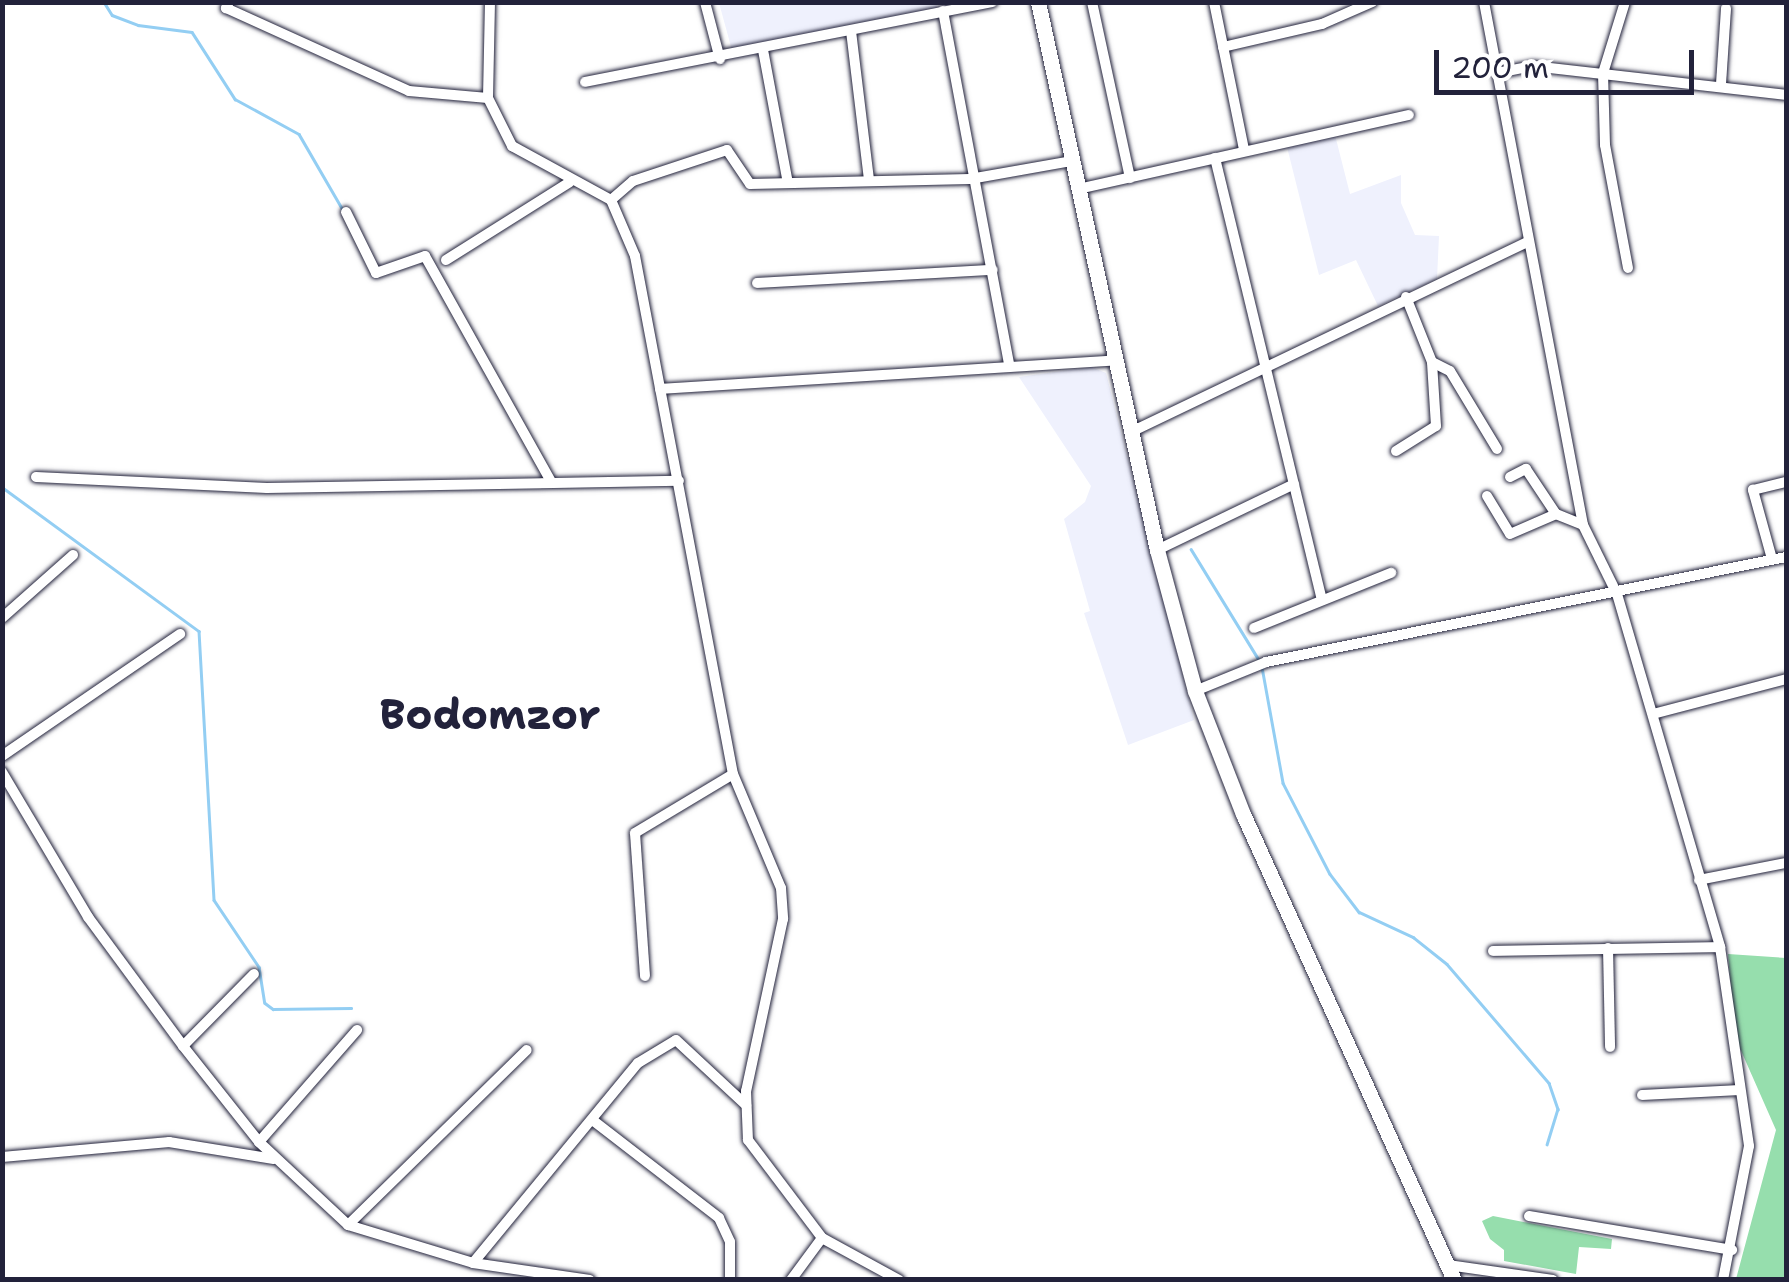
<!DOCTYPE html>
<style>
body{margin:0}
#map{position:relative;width:1789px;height:1282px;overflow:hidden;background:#fff;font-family:"Shantell Sans",sans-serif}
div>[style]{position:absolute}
.built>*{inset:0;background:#eff1fd}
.green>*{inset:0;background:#96dead}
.stream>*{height:2.5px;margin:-1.25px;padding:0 1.25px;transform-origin:1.25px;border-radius:1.25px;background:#93cef3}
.roads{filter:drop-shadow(0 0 2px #22223b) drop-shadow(0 0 2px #22223b)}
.street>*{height:10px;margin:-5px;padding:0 5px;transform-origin:5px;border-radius:5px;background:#fff}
.secondary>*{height:15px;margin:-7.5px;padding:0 7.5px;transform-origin:7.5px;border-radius:7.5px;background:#fff}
span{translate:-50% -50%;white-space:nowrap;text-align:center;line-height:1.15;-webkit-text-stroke:8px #fff;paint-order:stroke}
.quarter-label{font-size:42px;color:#22223b;font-weight:700}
.frame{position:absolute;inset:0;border:5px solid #22223b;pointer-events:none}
.scale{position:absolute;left:1434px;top:50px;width:260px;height:45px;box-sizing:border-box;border:5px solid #22223b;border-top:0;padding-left:12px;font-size:30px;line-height:35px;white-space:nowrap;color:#22223b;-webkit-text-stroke:8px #fff;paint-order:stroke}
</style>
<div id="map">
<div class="built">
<div style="clip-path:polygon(936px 2px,937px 8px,733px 54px,719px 3px)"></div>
<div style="clip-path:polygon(1335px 135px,1350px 194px,1401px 175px,1401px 203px,1415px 235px,1439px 236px,1437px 279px,1378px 306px,1356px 260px,1319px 275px,1287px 147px)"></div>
<div style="clip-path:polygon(1091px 367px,1106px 373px,1194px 720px,1128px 745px,1084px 613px,1090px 611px,1064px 519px,1085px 502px,1091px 486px,1019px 377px)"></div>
</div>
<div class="green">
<div style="clip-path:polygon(1728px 954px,1786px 958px,1786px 1279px,1736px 1279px,1776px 1130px,1735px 1037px)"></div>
<div style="clip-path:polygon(1493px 1216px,1612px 1239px,1611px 1249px,1579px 1247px,1576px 1274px,1504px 1261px,1504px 1250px,1490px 1239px,1482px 1221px)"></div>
</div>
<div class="stream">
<div style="left:104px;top:2px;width:15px;rotate:58deg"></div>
<div style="left:112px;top:15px;width:28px;rotate:21deg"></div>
<div style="left:138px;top:25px;width:54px;rotate:7.4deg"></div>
<div style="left:192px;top:32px;width:80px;rotate:57.3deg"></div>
<div style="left:235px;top:99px;width:73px;rotate:28.7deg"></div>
<div style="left:299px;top:134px;width:88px;rotate:59.9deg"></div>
<div style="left:2px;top:487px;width:244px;rotate:36.2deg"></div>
<div style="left:199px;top:631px;width:269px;rotate:86.8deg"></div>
<div style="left:214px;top:900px;width:81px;rotate:56.1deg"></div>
<div style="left:259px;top:967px;width:36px;rotate:81deg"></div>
<div style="left:265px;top:1003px;width:10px;rotate:37deg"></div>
<div style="left:273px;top:1009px;width:78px;rotate:-0.7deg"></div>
<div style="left:1191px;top:549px;width:130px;rotate:58.5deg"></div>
<div style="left:1262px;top:667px;width:118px;rotate:79.7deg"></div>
<div style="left:1283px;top:783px;width:102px;rotate:62.7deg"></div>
<div style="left:1330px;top:874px;width:48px;rotate:52.7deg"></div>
<div style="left:1359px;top:912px;width:60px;rotate:24.8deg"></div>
<div style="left:1413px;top:937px;width:43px;rotate:38.5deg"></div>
<div style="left:1447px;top:964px;width:157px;rotate:49.4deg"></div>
<div style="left:1549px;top:1083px;width:28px;rotate:71deg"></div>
<div style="left:1558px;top:1109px;width:37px;rotate:107deg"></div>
</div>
<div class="roads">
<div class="street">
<div style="left:229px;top:2px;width:7px;rotate:117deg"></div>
<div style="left:226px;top:8px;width:201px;rotate:24.4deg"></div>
<div style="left:409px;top:91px;width:79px;rotate:5.1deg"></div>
<div style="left:490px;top:2px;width:96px;rotate:91.2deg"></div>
<div style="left:488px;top:98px;width:54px;rotate:63.4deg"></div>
<div style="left:512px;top:146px;width:113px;rotate:28.6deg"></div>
<div style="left:611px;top:200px;width:61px;rotate:66.8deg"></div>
<div style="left:635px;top:256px;width:527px;rotate:79.29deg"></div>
<div style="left:733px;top:774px;width:124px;rotate:67.2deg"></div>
<div style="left:781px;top:888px;width:31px;rotate:86deg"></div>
<div style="left:783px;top:919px;width:176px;rotate:102.1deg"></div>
<div style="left:746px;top:1091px;width:49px;rotate:87.7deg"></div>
<div style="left:748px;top:1140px;width:123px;rotate:52.9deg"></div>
<div style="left:822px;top:1238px;width:88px;rotate:28.6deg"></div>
<div style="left:705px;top:2px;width:59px;rotate:75.3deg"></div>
<div style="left:1092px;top:2px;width:180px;rotate:77.8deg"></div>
<div style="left:1214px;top:2px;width:151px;rotate:78.5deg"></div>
<div style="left:1484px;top:2px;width:532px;rotate:79.28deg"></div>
<div style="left:1583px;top:525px;width:77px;rotate:63.8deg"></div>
<div style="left:1617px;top:594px;width:368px;rotate:73.7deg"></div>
<div style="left:1720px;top:947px;width:201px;rotate:81.7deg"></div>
<div style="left:1749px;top:1146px;width:136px;rotate:101deg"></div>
<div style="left:1625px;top:2px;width:74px;rotate:107.2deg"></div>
<div style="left:1603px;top:73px;width:72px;rotate:88.4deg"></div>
<div style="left:1605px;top:145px;width:125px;rotate:79.4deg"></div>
<div style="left:943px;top:11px;width:360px;rotate:79.4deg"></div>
<div style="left:851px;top:31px;width:149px;rotate:83.1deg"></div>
<div style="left:1223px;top:47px;width:102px;rotate:-13.1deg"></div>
<div style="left:1322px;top:24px;width:55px;rotate:-23.7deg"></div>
<div style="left:763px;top:50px;width:135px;rotate:79.4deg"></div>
<div style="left:1497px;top:73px;width:37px;rotate:-11deg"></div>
<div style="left:1533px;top:66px;width:255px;rotate:6.5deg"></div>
<div style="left:585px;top:82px;width:415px;rotate:-11.1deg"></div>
<div style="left:1721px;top:84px;width:76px;rotate:-86.2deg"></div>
<div style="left:1215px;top:158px;width:454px;rotate:76.4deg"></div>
<div style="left:1078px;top:189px;width:339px;rotate:-12.6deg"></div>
<div style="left:611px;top:200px;width:29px;rotate:-41deg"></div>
<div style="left:633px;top:181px;width:99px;rotate:-18.3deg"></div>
<div style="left:727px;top:150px;width:41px;rotate:55.9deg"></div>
<div style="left:750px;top:184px;width:220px;rotate:-1.3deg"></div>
<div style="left:970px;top:179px;width:104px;rotate:-10deg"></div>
<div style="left:346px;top:212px;width:68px;rotate:63.8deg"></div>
<div style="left:376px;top:273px;width:52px;rotate:-19.1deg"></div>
<div style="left:425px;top:256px;width:257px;rotate:60.8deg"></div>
<div style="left:446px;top:260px;width:146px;rotate:-32.2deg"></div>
<div style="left:757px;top:283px;width:236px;rotate:-3.2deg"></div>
<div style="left:1432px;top:362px;width:20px;rotate:27deg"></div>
<div style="left:1450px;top:371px;width:91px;rotate:58.9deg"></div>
<div style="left:660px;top:389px;width:458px;rotate:-3.6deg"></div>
<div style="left:1133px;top:431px;width:439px;rotate:-25.6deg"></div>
<div style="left:1396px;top:451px;width:47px;rotate:-32deg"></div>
<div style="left:1436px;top:426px;width:64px;rotate:-93.6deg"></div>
<div style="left:1432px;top:362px;width:70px;rotate:-111.8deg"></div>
<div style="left:36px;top:477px;width:231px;rotate:2.7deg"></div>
<div style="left:267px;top:488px;width:412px;rotate:-1deg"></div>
<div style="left:1510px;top:477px;width:18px;rotate:-27deg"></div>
<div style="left:1526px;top:469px;width:54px;rotate:56.3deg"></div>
<div style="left:1556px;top:514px;width:29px;rotate:22deg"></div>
<div style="left:1487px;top:496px;width:44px;rotate:58.8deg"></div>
<div style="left:1510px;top:534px;width:50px;rotate:-23.5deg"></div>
<div style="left:1157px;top:550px;width:152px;rotate:-25.7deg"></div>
<div style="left:1772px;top:559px;width:72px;rotate:-105.4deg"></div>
<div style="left:1753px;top:490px;width:34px;rotate:-14deg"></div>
<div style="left:2px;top:618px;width:95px;rotate:-41.6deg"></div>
<div style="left:1254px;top:628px;width:148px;rotate:-21.9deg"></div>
<div style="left:1195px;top:691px;width:77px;rotate:-22.2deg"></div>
<div style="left:1266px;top:662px;width:530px;rotate:-11.42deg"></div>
<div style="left:1653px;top:714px;width:138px;rotate:-14.7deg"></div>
<div style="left:2px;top:756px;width:216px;rotate:-34.4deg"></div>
<div style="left:2px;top:772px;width:169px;rotate:59.3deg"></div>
<div style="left:88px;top:917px;width:160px;rotate:53.6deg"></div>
<div style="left:183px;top:1046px;width:122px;rotate:51.6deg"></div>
<div style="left:259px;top:1142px;width:122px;rotate:43deg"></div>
<div style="left:348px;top:1225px;width:131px;rotate:16.9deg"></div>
<div style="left:473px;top:1263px;width:118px;rotate:8.3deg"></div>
<div style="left:1699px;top:880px;width:89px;rotate:-11.1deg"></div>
<div style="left:1608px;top:948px;width:99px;rotate:88.8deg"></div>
<div style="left:1493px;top:951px;width:227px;rotate:-1deg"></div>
<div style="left:645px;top:976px;width:143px;rotate:-94deg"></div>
<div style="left:635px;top:833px;width:114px;rotate:-31deg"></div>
<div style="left:183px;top:1046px;width:101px;rotate:-45.4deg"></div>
<div style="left:1642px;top:1095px;width:98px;rotate:-2.9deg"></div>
<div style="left:595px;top:1122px;width:157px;rotate:37.7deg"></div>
<div style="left:719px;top:1218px;width:26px;rotate:65deg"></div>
<div style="left:730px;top:1242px;width:38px;rotate:90deg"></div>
<div style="left:259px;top:1142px;width:149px;rotate:-48.8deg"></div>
<div style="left:2px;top:1157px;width:168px;rotate:-5.1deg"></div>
<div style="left:169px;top:1142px;width:106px;rotate:9.2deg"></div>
<div style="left:1529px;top:1216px;width:206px;rotate:9.5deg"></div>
<div style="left:348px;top:1225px;width:250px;rotate:-44.4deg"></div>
<div style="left:473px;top:1263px;width:259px;rotate:-50.5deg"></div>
<div style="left:638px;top:1063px;width:44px;rotate:-31.2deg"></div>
<div style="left:676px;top:1040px;width:96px;rotate:42.9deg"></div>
<div style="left:1448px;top:1265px;width:106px;rotate:8.1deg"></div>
<div style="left:791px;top:1280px;width:52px;rotate:-53.6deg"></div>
</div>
<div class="secondary">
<div style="left:1038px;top:2px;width:561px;rotate:77.75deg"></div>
<div style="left:1157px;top:550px;width:146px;rotate:74.9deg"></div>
<div style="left:1195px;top:691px;width:132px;rotate:68.7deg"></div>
<div style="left:1243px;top:814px;width:512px;rotate:65.64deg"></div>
</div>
</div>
<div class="quarter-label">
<span style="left:490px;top:714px">Bodomzor</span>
</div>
<div class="frame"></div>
<div class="scale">200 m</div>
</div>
